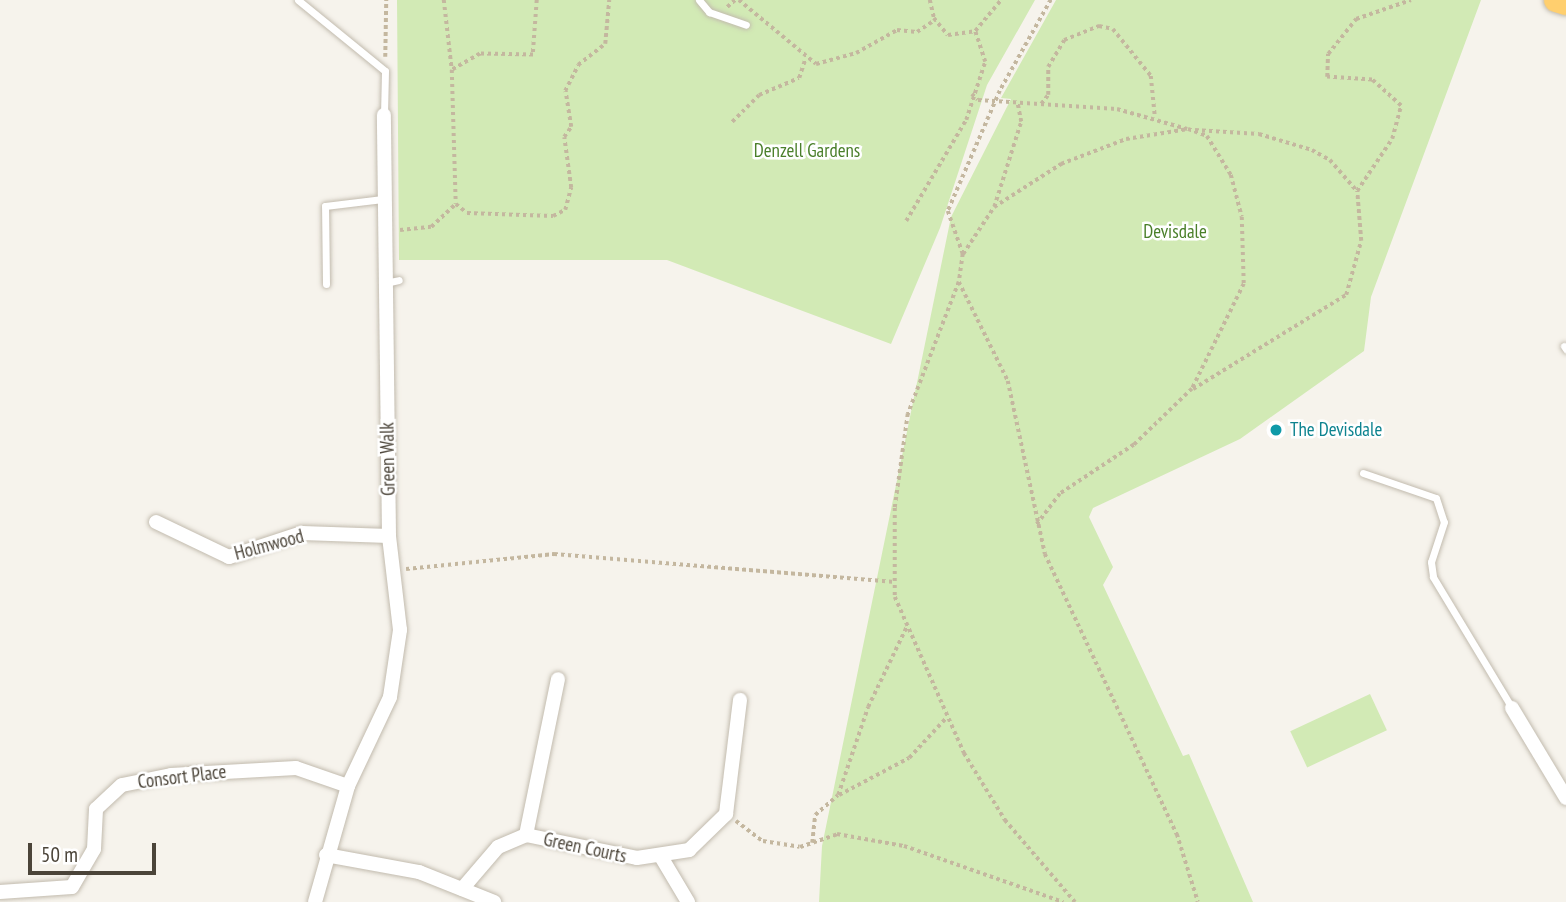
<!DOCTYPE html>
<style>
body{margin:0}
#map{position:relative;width:1566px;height:902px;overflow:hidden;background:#f6f3ec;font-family:"PT Sans Narrow",sans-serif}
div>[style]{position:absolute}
.green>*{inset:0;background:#d2eab5;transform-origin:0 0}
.path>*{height:3.5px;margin-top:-1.75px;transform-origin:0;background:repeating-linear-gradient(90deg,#c4b79f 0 3.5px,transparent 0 7px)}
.roads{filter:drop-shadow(0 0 2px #c2bbae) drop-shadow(0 0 2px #c2bbae)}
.lane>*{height:7px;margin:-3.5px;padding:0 3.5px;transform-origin:3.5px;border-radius:3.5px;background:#fff}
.street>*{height:14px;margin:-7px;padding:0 7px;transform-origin:7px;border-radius:7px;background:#fff}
.highway>*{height:24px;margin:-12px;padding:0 12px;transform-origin:12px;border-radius:12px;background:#ffcf6e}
.dots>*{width:19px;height:19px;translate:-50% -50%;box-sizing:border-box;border:4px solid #fff;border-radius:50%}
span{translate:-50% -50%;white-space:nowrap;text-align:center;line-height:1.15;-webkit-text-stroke:5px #fff;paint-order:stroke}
.park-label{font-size:19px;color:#4a7f2a}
.culture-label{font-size:19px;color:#0d838f}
.left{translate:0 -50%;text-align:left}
.street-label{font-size:19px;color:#4b4439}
.scale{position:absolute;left:28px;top:843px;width:128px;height:32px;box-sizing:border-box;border:4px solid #4b4439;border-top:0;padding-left:9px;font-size:21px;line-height:24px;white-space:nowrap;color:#4b4439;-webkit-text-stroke:5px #fff;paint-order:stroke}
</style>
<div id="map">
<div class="green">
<div style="clip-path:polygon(397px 0,1035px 0,987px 85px,940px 228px,891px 344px,667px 260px,399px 260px)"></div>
<div style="clip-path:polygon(1056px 0,1481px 0,1371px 297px,1364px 351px,1240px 439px,1093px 508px,1089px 517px,1113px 567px,1103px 585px,1183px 756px,1189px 754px,1253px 902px,819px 902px,822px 846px,951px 217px,1011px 99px,1001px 98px)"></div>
<div style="left:1370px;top:694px;width:40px;height:88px;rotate:65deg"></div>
</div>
<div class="path">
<div style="left:444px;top:0;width:70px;rotate:83.5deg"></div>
<div style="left:537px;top:0;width:55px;rotate:94.2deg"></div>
<div style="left:533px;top:55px;width:53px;rotate:-178.9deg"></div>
<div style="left:480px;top:54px;width:32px;rotate:150deg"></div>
<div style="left:452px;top:70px;width:134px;rotate:88.3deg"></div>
<div style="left:456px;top:204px;width:14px;rotate:39deg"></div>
<div style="left:467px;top:213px;width:86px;rotate:2deg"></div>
<div style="left:553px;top:216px;width:13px;rotate:-27deg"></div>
<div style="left:565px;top:210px;width:23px;rotate:-75deg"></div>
<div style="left:571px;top:188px;width:51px;rotate:-97.8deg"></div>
<div style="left:564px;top:137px;width:12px;rotate:-55deg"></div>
<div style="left:571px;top:127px;width:36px;rotate:-99deg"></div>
<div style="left:565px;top:91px;width:29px;rotate:-63deg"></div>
<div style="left:578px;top:65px;width:34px;rotate:-38deg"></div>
<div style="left:605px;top:44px;width:44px;rotate:-84.8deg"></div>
<div style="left:739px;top:0;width:100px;rotate:39.7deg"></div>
<div style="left:816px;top:64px;width:41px;rotate:-15.4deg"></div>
<div style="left:856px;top:53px;width:47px;rotate:-29.3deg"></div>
<div style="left:897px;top:30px;width:20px;rotate:6deg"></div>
<div style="left:917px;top:32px;width:22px;rotate:-34deg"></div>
<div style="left:930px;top:0;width:18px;rotate:77deg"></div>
<div style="left:934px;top:18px;width:22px;rotate:51deg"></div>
<div style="left:948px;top:35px;width:27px;rotate:-8deg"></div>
<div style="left:975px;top:31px;width:40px;rotate:-50deg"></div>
<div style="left:1051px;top:0;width:104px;rotate:119.3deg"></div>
<div style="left:1000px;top:91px;width:131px;rotate:113.4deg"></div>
<div style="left:948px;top:211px;width:46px;rotate:70.8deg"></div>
<div style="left:963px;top:254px;width:28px;rotate:98deg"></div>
<div style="left:959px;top:282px;width:142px;rotate:111.1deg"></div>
<div style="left:908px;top:414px;width:95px;rotate:97.9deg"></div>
<div style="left:895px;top:508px;width:89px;rotate:90deg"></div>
<div style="left:895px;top:597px;width:171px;rotate:66.1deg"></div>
<div style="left:964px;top:753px;width:79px;rotate:58.5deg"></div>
<div style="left:1005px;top:820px;width:108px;rotate:49.5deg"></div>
<div style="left:727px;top:7px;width:11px;rotate:-41deg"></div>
<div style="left:385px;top:57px;width:57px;rotate:-89deg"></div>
<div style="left:972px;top:94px;width:8px;rotate:45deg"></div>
<div style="left:978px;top:100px;width:139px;rotate:3.7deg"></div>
<div style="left:1117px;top:109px;width:73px;rotate:15.9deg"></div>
<div style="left:1041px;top:104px;width:11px;rotate:-52deg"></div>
<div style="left:1048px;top:95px;width:28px;rotate:-90deg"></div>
<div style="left:1048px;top:67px;width:31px;rotate:-59deg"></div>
<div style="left:1064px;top:40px;width:38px;rotate:-22deg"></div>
<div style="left:1099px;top:26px;width:14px;rotate:12deg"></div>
<div style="left:1113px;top:29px;width:60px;rotate:51deg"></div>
<div style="left:1151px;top:76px;width:40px;rotate:84.3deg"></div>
<div style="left:732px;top:122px;width:38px;rotate:-45deg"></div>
<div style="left:759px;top:95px;width:43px;rotate:-23deg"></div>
<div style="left:799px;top:78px;width:20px;rotate:-72deg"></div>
<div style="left:1195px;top:130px;width:64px;rotate:3.6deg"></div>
<div style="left:1259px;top:134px;width:55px;rotate:16.8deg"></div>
<div style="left:1312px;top:150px;width:21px;rotate:29deg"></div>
<div style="left:1330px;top:160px;width:41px;rotate:48.9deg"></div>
<div style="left:994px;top:207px;width:89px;rotate:-72.4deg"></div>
<div style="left:1021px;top:122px;width:20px;rotate:-101deg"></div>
<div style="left:906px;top:221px;width:117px;rotate:-59.3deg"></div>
<div style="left:966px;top:120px;width:61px;rotate:-71.9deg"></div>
<div style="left:985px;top:62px;width:33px;rotate:-108deg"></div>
<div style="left:400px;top:230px;width:31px;rotate:-6deg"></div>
<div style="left:431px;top:227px;width:34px;rotate:-43deg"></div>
<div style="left:963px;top:254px;width:56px;rotate:-56.6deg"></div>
<div style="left:994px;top:207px;width:80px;rotate:-32.7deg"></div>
<div style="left:1061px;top:164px;width:70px;rotate:-21deg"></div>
<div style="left:1126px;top:139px;width:63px;rotate:-9.2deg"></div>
<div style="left:1188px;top:129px;width:20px;rotate:20deg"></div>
<div style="left:1207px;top:136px;width:46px;rotate:58.4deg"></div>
<div style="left:1231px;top:175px;width:43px;rotate:75.3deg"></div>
<div style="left:1242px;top:217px;width:67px;rotate:88.3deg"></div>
<div style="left:1244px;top:284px;width:117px;rotate:116.3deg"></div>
<div style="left:1192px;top:389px;width:81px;rotate:136deg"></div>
<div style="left:1134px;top:445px;width:89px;rotate:146.5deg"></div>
<div style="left:1060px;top:494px;width:40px;rotate:127deg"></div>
<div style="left:959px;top:282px;width:110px;rotate:63.7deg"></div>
<div style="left:1008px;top:381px;width:177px;rotate:77.9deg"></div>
<div style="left:1045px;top:554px;width:310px;rotate:64.8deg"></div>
<div style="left:1177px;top:834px;width:71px;rotate:72.8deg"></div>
<div style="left:1193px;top:389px;width:180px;rotate:-31.6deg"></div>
<div style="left:1346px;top:295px;width:56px;rotate:-74.5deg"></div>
<div style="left:1361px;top:241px;width:50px;rotate:-94.6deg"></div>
<div style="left:1357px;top:191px;width:63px;rotate:-56.1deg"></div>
<div style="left:1392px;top:139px;width:34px;rotate:-75deg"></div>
<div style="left:1401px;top:106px;width:39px;rotate:-138deg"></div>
<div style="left:1372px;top:80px;width:45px;rotate:-176.2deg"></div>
<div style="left:1327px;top:77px;width:23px;rotate:-88deg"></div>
<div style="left:1328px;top:54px;width:45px;rotate:-51.3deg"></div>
<div style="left:1356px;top:19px;width:58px;rotate:-19.1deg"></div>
<div style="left:406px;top:569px;width:149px;rotate:-5.8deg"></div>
<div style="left:554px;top:554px;width:342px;rotate:4.7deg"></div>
<div style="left:839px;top:795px;width:79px;rotate:-27.9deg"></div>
<div style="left:909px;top:758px;width:54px;rotate:-47.2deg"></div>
<div style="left:736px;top:821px;width:34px;rotate:37deg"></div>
<div style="left:763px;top:841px;width:37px;rotate:9deg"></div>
<div style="left:800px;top:847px;width:39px;rotate:-19deg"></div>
<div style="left:837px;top:834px;width:68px;rotate:10.2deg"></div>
<div style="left:904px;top:846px;width:169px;rotate:19.4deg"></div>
<div style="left:812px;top:843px;width:28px;rotate:-84deg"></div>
<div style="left:815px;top:815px;width:30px;rotate:-41deg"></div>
<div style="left:838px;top:795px;width:93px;rotate:-71.2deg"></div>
<div style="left:868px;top:707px;width:88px;rotate:-64.3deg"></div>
</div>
<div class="roads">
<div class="lane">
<div style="left:298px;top:0;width:112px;rotate:39.2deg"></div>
<div style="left:385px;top:71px;width:44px;rotate:91.3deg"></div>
<div style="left:699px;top:0;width:16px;rotate:50deg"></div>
<div style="left:709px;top:12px;width:39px;rotate:19deg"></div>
<div style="left:385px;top:283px;width:14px;rotate:-12deg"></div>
<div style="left:326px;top:284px;width:78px;rotate:-90.7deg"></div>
<div style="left:325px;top:206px;width:58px;rotate:-6.9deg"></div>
<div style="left:1564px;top:346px;width:4px;rotate:56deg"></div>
<div style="left:1363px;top:473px;width:77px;rotate:18.9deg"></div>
<div style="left:1436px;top:498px;width:25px;rotate:72deg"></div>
<div style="left:1444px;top:522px;width:42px;rotate:108deg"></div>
<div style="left:1431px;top:562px;width:15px;rotate:82deg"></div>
<div style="left:1433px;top:577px;width:153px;rotate:58.9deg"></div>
</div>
<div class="street">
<div style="left:156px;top:522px;width:81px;rotate:25.6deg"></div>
<div style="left:229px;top:557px;width:77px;rotate:-18.2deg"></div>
<div style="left:302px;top:533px;width:87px;rotate:2deg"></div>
<div style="left:1512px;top:708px;width:105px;rotate:59deg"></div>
<div style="left:526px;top:835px;width:159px;rotate:-78.4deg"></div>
<div style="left:326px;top:855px;width:95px;rotate:10.4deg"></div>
<div style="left:419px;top:872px;width:81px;rotate:21.8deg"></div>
<div style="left:660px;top:855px;width:55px;rotate:59.2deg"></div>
<div style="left:462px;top:889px;width:55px;rotate:-49.4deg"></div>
<div style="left:498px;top:847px;width:30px;rotate:-23deg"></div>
<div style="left:526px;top:835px;width:113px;rotate:11.7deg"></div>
<div style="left:637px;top:858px;width:53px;rotate:-8.7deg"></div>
<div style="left:689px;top:850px;width:52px;rotate:-44.2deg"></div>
<div style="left:726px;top:814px;width:115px;rotate:-83deg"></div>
<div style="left:0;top:892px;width:72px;rotate:-4deg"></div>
<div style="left:72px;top:887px;width:44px;rotate:-59.9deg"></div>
<div style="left:94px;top:849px;width:40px;rotate:-87.1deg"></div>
<div style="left:96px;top:809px;width:35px;rotate:-43deg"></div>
<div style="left:122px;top:785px;width:50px;rotate:-11.5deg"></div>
<div style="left:171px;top:775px;width:125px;rotate:-3.2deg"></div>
<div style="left:296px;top:768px;width:55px;rotate:19.1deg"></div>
<div style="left:315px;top:902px;width:121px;rotate:-74.1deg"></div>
<div style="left:348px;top:786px;width:98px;rotate:-64.7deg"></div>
<div style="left:390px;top:697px;width:68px;rotate:-81.5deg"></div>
<div style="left:400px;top:630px;width:95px;rotate:-96.7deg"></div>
<div style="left:389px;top:536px;width:421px;rotate:-90.7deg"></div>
</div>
<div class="highway">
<div style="left:1556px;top:0;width:10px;rotate:17deg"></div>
</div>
</div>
<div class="dots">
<div style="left:1276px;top:430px;background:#0f9aa8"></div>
</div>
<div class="park-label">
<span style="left:807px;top:151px">Denzell Gardens</span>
<span style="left:1175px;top:232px">Devisdale</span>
</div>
<div class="culture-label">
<span class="left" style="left:1290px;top:430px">The Devisdale</span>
</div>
<div class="street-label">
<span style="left:388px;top:459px;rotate:-91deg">Green Walk</span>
<span style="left:269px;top:545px;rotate:-15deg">Holmwood</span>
<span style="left:182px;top:777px;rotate:-7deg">Consort Place</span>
<span style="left:585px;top:848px;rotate:12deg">Green Courts</span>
</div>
<div class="scale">50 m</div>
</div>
